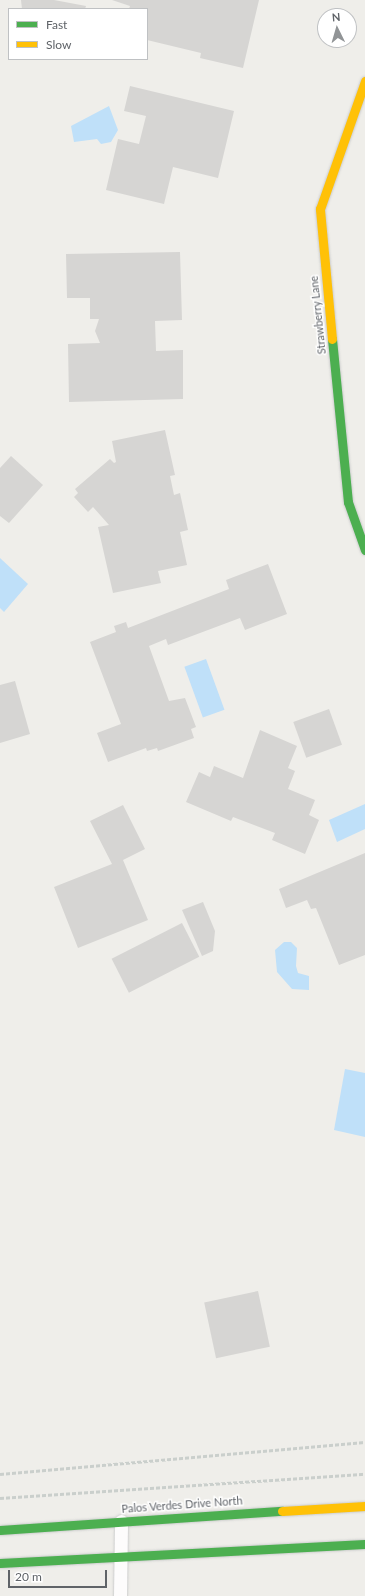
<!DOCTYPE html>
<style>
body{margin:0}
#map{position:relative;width:365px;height:1596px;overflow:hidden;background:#efeeea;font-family:Lato,sans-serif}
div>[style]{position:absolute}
.water>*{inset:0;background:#bfe0f9;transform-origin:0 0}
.building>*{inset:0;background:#d6d5d3;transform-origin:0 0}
.path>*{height:2.5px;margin-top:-1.25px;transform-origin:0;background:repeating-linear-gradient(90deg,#cacfcc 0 4px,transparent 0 6px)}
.roads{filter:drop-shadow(0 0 1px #cbcccc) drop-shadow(0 0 1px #cbcccc)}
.lane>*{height:13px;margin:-6.5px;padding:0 6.5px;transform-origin:6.5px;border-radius:6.5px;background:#fdfcfc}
.fast>*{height:9px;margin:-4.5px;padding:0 4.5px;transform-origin:4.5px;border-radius:4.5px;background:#4caf50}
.slow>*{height:9px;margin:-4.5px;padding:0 4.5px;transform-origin:4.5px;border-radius:4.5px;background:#ffc107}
span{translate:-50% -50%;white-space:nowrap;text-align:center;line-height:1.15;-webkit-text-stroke:3px #fff;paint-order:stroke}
.street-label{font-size:11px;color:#5f6368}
.legend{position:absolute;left:8px;top:8px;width:140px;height:52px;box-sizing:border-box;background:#fff;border:1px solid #bfc1c3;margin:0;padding:5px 7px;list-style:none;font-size:12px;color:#5f6368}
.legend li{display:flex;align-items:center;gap:8px;height:20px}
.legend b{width:20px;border:1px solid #bfc1c3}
.north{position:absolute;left:317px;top:8px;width:40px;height:40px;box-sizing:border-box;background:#fff;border:1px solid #bfc1c3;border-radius:50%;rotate:355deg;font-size:11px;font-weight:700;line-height:16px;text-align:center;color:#5f6368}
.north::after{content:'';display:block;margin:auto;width:14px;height:18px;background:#919496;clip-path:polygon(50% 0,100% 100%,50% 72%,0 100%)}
.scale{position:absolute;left:8px;top:1570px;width:99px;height:18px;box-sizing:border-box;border:2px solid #5f6368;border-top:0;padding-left:5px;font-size:12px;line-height:14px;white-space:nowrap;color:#5f6368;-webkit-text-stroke:3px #fff;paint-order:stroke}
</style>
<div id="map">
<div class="water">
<div style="clip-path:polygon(109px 106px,118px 130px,111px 142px,101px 144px,97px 139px,74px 142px,71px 126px)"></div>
<div style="clip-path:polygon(0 558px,28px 584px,4px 612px,0 608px)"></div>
<div style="left:206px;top:659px;width:54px;height:23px;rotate:70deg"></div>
<div style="clip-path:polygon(365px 804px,365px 829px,337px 842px,329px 820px)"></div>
<div style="clip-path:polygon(284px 942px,291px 942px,297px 948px,296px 966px,298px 973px,309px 976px,309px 990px,292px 989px,277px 972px,275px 950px)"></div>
<div style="clip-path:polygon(345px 1069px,365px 1073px,365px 1137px,334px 1130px)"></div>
</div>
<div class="building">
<div style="clip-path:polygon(21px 0,54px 0,86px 6px,85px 9px,22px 9px)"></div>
<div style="clip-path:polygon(112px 0,259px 0,243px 68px,200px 58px,201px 53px,147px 40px,147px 9px,129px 9px,130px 6px)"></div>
<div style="clip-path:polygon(130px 86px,234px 111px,218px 178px,173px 167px,164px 204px,106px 190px,118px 139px,139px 144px,146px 116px,124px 111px)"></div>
<div style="clip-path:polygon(180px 252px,182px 320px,155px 321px,156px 351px,183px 350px,183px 399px,69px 402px,68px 344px,100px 343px,95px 331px,99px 319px,90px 319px,90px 298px,67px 298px,66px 254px)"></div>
<div style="clip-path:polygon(165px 430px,175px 475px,170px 476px,174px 495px,180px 493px,188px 530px,180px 532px,187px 565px,158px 571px,161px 583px,113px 593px,98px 527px,109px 525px,93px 507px,88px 512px,74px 497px,78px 493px,75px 489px,110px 459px,114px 463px,116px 462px,112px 441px)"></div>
<div style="clip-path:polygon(11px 456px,43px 485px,9px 523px,0 516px,0 468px)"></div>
<div style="clip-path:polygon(268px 564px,287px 614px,245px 630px,240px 618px,168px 645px,166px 639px,149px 646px,169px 701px,185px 698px,196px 727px,191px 729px,194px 738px,158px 751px,157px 748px,147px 751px,146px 748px,108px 762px,97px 733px,121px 724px,90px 642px,116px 632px,114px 626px,126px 622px,128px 628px,229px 589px,226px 580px)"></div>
<div style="clip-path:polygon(15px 681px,30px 734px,0 743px,0 685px)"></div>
<div style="left:329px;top:709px;width:38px;height:38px;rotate:70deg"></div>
<div style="clip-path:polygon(260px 730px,297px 746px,288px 768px,295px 771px,288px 789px,315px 800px,309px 815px,319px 820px,305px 854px,272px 840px,275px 833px,233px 817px,231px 821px,186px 802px,199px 772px,210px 777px,214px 766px,243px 778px)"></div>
<div style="clip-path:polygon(123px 805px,145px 849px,123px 860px,148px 920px,78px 948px,54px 887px,112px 864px,90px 821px)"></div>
<div style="clip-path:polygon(365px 853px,365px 955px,339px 965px,316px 908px,311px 909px,307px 900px,286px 908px,279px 889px)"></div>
<div style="clip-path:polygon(203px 902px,215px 931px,213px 951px,202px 956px,182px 910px)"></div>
<div style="left:182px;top:923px;width:38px;height:79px;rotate:63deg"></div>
<div style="left:258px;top:1291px;width:57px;height:55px;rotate:78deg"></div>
</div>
<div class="path">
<div style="left:0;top:1474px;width:366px;rotate:-5deg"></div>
<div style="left:0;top:1498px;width:366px;rotate:-3.8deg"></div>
</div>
<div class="roads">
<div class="lane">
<div style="left:120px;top:1596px;width:75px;rotate:-89.2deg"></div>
</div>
<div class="fast">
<div style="left:332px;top:339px;width:164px;rotate:84.4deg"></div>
<div style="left:348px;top:502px;width:51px;rotate:70.5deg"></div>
<div style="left:0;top:1530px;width:283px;rotate:-3.9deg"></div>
<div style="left:0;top:1563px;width:365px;rotate:-3deg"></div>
</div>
<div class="slow">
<div style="left:332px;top:339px;width:131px;rotate:-95.3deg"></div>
<div style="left:320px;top:209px;width:136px;rotate:-70.6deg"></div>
<div style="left:282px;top:1511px;width:83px;rotate:-3.4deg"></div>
</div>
</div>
<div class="street-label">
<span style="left:318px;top:315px;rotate:-96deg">Strawberry Lane</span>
<span style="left:182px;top:1505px;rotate:-4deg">Palos Verdes Drive North</span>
</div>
<ul class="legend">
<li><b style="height:5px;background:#4caf50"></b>Fast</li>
<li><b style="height:5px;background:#ffc107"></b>Slow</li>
</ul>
<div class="north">N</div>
<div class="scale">20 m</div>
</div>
